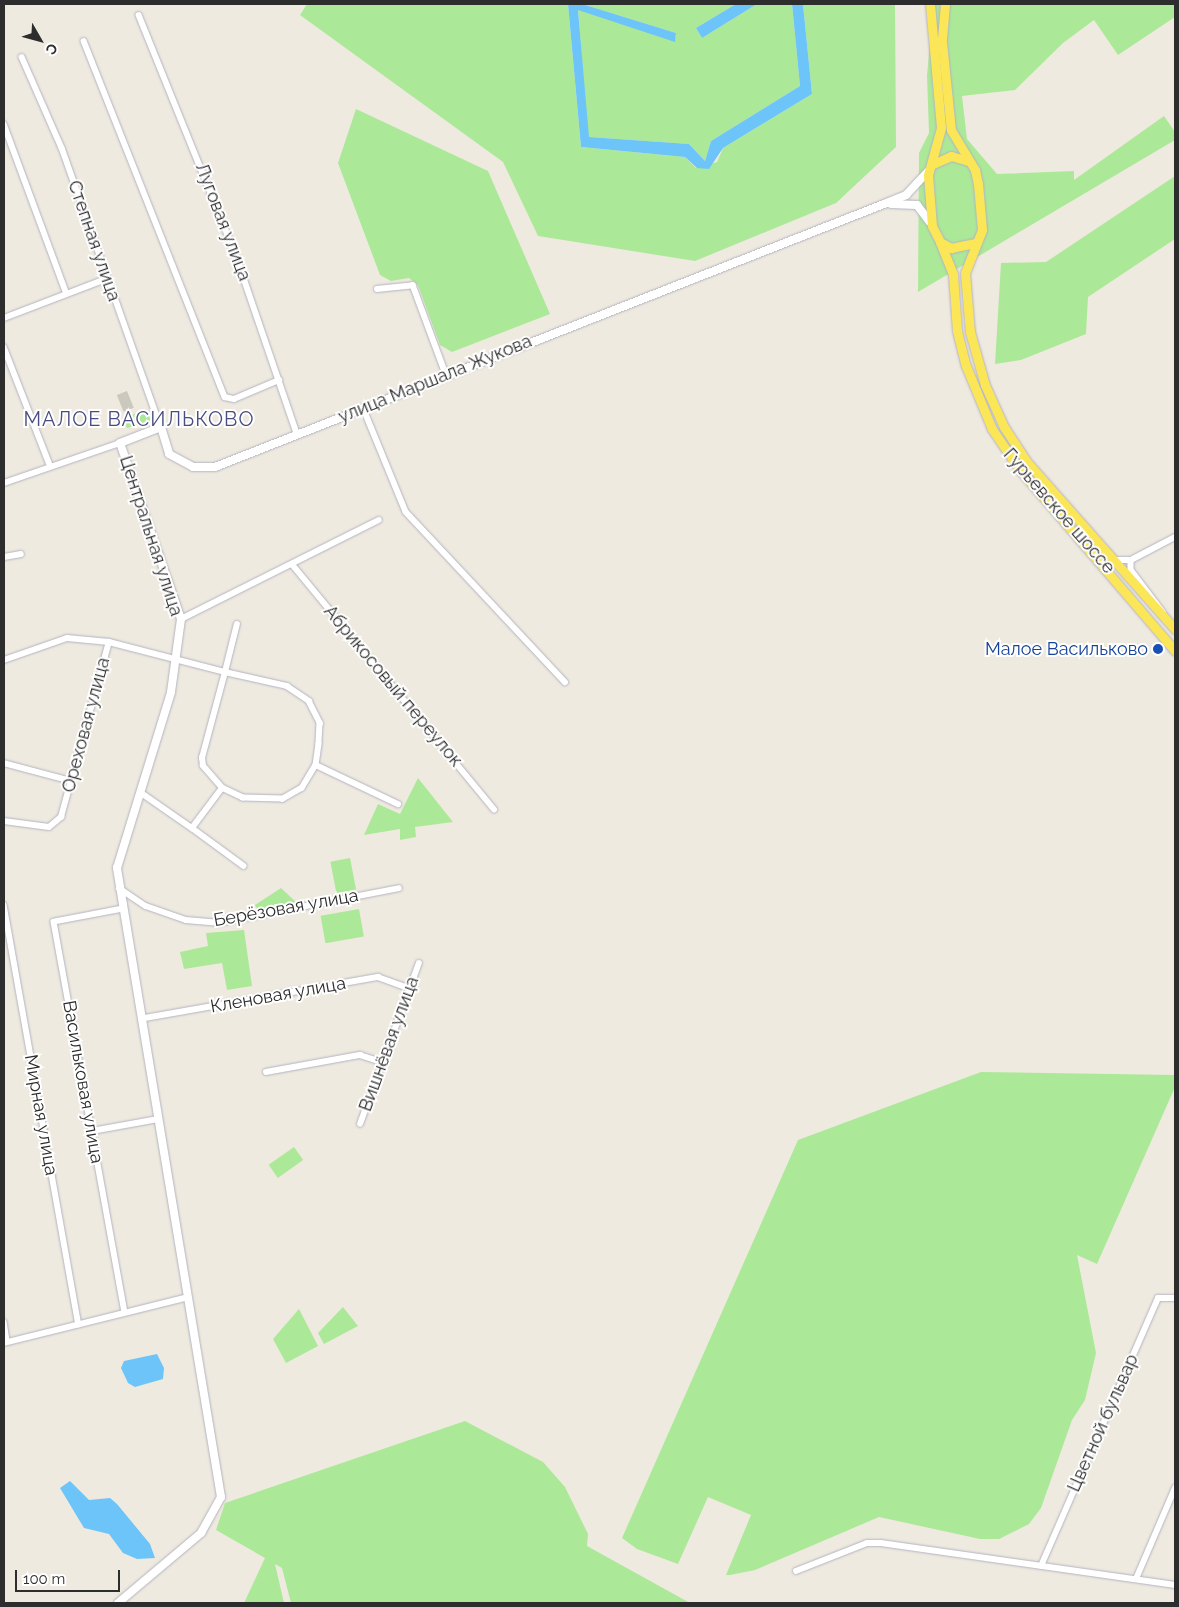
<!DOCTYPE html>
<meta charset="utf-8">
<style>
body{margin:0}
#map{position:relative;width:1179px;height:1607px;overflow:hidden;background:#efeadf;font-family:Raleway,sans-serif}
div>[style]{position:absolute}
.green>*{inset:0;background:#abe998;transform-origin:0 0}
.water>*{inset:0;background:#6cc4f8}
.building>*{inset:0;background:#cbc8bd;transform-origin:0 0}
.roads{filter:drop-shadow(0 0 1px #b3b3c1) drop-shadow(0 0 1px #b3b3c1)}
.street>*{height:5.5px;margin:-2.75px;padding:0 2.75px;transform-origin:2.75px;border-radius:2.75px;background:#fff}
.secondary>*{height:8px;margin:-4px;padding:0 4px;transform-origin:4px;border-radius:4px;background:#fff}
.primary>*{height:9px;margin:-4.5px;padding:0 4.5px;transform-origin:4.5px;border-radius:4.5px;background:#fbe658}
.dots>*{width:14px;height:14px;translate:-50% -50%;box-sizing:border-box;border:2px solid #fff;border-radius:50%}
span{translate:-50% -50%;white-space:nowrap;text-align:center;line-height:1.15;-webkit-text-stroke:4px #fff;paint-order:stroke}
.street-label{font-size:18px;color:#2d2d2d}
.transit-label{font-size:18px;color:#164399}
.right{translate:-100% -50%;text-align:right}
.quarter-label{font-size:20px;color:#494d82;letter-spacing:1px}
.frame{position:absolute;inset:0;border:5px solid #2d2d2d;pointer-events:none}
.north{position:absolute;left:15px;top:15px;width:50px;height:50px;-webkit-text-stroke:4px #fff;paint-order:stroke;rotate:128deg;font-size:14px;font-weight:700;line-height:20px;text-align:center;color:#2d2d2d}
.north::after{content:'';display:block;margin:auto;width:18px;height:22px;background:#2d2d2d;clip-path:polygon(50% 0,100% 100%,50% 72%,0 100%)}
.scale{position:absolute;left:15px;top:1570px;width:105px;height:22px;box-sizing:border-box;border:2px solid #2d2d2d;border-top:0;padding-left:6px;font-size:15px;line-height:18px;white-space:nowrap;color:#2d2d2d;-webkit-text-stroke:4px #fff;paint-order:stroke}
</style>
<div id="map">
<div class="green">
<div style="clip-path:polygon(307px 4px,568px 4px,581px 147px,685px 157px,696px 168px,717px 162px,723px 148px,812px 94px,803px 4px,895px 4px,896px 147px,836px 203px,695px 261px,538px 236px,503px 162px,300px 15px)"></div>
<div style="clip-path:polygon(582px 4px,736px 4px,696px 28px,702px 38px,757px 4px,792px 4px,800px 86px,711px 141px,705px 161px,689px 144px,588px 137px,578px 9px,675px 41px,676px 33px)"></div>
<div style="clip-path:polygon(933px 4px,1175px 4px,1175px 17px,1118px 55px,1094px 20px,1063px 43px,1015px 90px,962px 96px,967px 139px,997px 174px,1074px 171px,1074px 180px,1164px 116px,1175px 132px,1175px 140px,918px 292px,919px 153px,929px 133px,927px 76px)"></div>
<div style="clip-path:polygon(356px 109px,488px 171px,550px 314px,452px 352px,440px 345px,418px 285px,409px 278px,391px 281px,380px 275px,338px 163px)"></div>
<div style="clip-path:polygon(1175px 176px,1175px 239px,1088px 297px,1086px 334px,1021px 360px,995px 364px,1001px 263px,1046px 262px)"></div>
<div style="clip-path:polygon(146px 409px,151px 421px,127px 428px,123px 419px)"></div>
<div style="clip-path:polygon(418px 778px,453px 822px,415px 827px,416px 837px,400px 840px,400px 829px,364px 835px,378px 804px,400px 814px)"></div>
<div style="left:350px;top:858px;width:32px;height:20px;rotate:79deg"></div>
<div style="clip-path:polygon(281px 888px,298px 904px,258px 911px,255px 905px)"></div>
<div style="left:359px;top:909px;width:28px;height:39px;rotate:80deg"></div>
<div style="clip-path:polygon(244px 930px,252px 986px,227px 990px,222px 963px,184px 969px,180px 952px,208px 946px,206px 933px)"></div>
<div style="clip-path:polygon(981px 1072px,1175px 1075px,1175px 1087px,1097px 1264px,1077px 1255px,1096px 1353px,1085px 1400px,1072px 1420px,1041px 1508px,1029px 1524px,999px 1539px,980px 1539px,879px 1517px,755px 1570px,730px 1575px,726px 1575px,751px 1515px,708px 1497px,678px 1564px,637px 1549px,622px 1538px,798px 1140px)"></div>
<div style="left:294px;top:1147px;width:16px;height:31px;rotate:55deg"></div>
<div style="clip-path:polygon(343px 1307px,358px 1326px,324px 1344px,318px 1333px)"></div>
<div style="clip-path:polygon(299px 1309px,318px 1346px,286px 1363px,273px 1339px)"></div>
<div style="clip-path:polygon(465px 1421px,543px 1462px,565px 1487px,588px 1534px,587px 1546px,690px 1603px,291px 1603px,282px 1568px,275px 1564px,284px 1603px,244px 1603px,265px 1558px,216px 1530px,225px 1503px)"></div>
</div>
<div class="water">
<div style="clip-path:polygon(568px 4px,582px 4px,676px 33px,675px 42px,578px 10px,589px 137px,689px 144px,705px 161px,711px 141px,800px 86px,792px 4px,803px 4px,812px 94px,723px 148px,709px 169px,697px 168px,685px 157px,581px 147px)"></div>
<div style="clip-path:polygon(736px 4px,757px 4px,702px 38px,696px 28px)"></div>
<div style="clip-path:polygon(157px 1354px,164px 1368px,163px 1379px,135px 1387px,128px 1383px,121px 1368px,124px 1361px)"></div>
<div style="clip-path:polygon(70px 1481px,89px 1500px,110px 1498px,117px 1504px,150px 1544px,155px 1558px,137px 1559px,123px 1553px,109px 1534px,84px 1528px,60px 1488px)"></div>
</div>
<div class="building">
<div style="left:127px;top:391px;width:18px;height:11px;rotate:68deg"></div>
</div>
<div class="roads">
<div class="street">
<div style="left:139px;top:15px;width:259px;rotate:68deg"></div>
<div style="left:236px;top:255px;width:188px;rotate:71.1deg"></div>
<div style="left:84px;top:41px;width:383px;rotate:68.4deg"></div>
<div style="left:225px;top:397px;width:9px;rotate:13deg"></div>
<div style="left:234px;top:399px;width:49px;rotate:-22.9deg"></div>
<div style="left:22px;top:57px;width:99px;rotate:66.3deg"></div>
<div style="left:62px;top:148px;width:296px;rotate:70.5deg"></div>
<div style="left:4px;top:124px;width:179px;rotate:69.7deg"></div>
<div style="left:377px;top:289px;width:36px;rotate:-6deg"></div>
<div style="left:413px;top:285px;width:95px;rotate:69.7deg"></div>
<div style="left:4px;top:318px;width:109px;rotate:-20.9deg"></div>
<div style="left:4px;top:347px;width:127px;rotate:68.7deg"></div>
<div style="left:363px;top:407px;width:113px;rotate:67.7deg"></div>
<div style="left:406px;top:512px;width:233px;rotate:46.9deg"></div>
<div style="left:4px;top:483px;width:123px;rotate:-19deg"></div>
<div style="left:4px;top:557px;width:17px;rotate:-10deg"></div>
<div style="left:1115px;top:560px;width:16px"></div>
<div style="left:1131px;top:560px;width:50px;rotate:-27.6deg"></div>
<div style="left:1131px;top:560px;width:10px;rotate:90deg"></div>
<div style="left:1131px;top:570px;width:53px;rotate:52.7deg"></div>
<div style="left:292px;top:564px;width:318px;rotate:50.5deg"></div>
<div style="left:181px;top:619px;width:221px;rotate:-26.6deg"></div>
<div style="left:4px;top:660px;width:67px;rotate:-19.2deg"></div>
<div style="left:67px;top:638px;width:42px;rotate:5.4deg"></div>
<div style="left:4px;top:763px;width:69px;rotate:15deg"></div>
<div style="left:316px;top:765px;width:91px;rotate:25.4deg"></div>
<div style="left:143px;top:794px;width:60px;rotate:34.8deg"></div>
<div style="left:192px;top:828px;width:50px;rotate:-53.1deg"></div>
<div style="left:4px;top:821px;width:45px;rotate:7.6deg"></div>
<div style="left:49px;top:827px;width:16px;rotate:-40deg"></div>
<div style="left:61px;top:817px;width:181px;rotate:-74.7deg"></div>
<div style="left:109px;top:642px;width:120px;rotate:14.5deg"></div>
<div style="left:225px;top:672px;width:64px;rotate:12.7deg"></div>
<div style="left:287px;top:686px;width:27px;rotate:34deg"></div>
<div style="left:309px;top:701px;width:25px;rotate:63deg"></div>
<div style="left:320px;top:723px;width:21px;rotate:93deg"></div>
<div style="left:319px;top:744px;width:21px;rotate:98deg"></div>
<div style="left:316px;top:765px;width:27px;rotate:121deg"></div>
<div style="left:302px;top:788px;width:22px;rotate:150deg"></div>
<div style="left:283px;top:799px;width:40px;rotate:-178.6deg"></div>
<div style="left:243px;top:798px;width:23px;rotate:-155deg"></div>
<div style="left:222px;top:788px;width:29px;rotate:-131deg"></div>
<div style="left:203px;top:766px;width:8px;rotate:-97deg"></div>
<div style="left:202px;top:758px;width:89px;rotate:-75deg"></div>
<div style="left:225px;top:672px;width:49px;rotate:-76deg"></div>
<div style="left:192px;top:828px;width:64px;rotate:36.2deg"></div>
<div style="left:119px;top:888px;width:32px;rotate:34deg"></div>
<div style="left:146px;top:906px;width:42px;rotate:19.3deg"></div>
<div style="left:186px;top:920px;width:32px;rotate:5deg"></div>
<div style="left:218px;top:923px;width:184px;rotate:-10.9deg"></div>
<div style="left:4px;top:905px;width:426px;rotate:79.9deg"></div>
<div style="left:123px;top:909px;width:70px;rotate:169.3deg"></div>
<div style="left:54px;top:922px;width:396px;rotate:79.7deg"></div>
<div style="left:145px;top:1018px;width:237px;rotate:-10deg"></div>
<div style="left:378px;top:977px;width:33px;rotate:20deg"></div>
<div style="left:266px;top:1072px;width:96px;rotate:-10.3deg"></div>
<div style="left:360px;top:1055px;width:22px;rotate:18deg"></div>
<div style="left:360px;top:1124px;width:171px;rotate:-69.9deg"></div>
<div style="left:92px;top:1131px;width:67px;rotate:-10.3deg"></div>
<div style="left:4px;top:1322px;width:20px;rotate:81deg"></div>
<div style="left:4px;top:1343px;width:187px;rotate:-14deg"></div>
<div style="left:1041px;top:1566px;width:292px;rotate:-66.4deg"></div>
<div style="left:1158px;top:1298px;width:17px"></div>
<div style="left:796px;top:1571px;width:76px;rotate:-21.5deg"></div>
<div style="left:867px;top:1543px;width:14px"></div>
<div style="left:881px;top:1543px;width:297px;rotate:8.1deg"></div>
<div style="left:1136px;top:1579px;width:99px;rotate:-66.8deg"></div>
</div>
<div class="secondary">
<div style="left:891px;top:204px;width:26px;rotate:2deg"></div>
<div style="left:917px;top:205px;width:21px;rotate:53deg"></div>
<div style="left:118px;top:1603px;width:109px;rotate:-40.1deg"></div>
<div style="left:201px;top:1533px;width:41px;rotate:-60.9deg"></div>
<div style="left:221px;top:1497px;width:638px;rotate:-99.39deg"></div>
<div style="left:117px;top:868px;width:184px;rotate:-72.9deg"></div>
<div style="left:171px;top:692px;width:74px;rotate:-82.2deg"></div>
<div style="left:181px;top:619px;width:186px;rotate:-109.1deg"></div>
<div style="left:120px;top:443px;width:44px;rotate:-21.3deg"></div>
<div style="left:161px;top:427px;width:28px;rotate:73deg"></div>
<div style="left:169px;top:454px;width:27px;rotate:28deg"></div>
<div style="left:193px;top:467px;width:22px"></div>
<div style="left:215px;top:467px;width:719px;rotate:-21.46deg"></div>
<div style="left:884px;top:204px;width:24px;rotate:-22deg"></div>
<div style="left:906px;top:195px;width:34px;rotate:-47deg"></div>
</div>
<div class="primary">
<div style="left:930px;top:4px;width:124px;rotate:84.9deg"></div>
<div style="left:941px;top:128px;width:49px;rotate:105.5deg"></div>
<div style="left:928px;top:175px;width:51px;rotate:85.5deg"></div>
<div style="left:932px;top:226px;width:18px;rotate:63deg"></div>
<div style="left:940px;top:242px;width:13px;rotate:29deg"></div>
<div style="left:951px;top:248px;width:25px;rotate:-12deg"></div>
<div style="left:945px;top:4px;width:38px;rotate:95deg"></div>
<div style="left:942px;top:42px;width:88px;rotate:84.2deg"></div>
<div style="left:951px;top:130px;width:47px;rotate:59deg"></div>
<div style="left:975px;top:170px;width:14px;rotate:78deg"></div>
<div style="left:978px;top:184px;width:46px;rotate:85deg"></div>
<div style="left:982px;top:230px;width:46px;rotate:111.6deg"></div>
<div style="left:965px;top:273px;width:59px;rotate:85.2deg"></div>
<div style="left:970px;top:332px;width:55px;rotate:74.2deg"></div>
<div style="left:985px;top:385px;width:46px;rotate:65.7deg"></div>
<div style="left:1004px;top:427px;width:42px;rotate:56.7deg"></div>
<div style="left:1027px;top:462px;width:223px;rotate:48.5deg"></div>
<div style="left:933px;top:164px;width:20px;rotate:-24deg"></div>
<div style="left:951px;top:156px;width:19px;rotate:16deg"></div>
<div style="left:940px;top:242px;width:35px;rotate:68deg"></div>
<div style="left:953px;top:275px;width:56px;rotate:85.9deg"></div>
<div style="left:957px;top:331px;width:36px;rotate:76deg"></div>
<div style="left:966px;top:366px;width:68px;rotate:67.6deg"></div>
<div style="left:992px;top:429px;width:50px;rotate:55.7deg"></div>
<div style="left:1020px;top:470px;width:238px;rotate:49.4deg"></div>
</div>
</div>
<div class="dots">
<div style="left:1158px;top:649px;background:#1a4fb4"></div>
</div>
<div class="street-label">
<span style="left:223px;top:222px;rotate:69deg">Луговая улица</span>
<span style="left:94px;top:241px;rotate:71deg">Степная улица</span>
<span style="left:435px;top:379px;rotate:-22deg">улица Маршала Жукова</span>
<span style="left:1059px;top:511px;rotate:49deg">Гурьевское шоссе</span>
<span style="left:151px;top:536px;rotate:72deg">Центральная улица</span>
<span style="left:393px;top:686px;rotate:50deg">Абрикосовый переулок</span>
<span style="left:86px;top:725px;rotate:-75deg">Ореховая улица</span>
<span style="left:286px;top:908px;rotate:-10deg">Берёзовая улица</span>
<span style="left:278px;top:995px;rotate:-10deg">Кленовая улица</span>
<span style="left:389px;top:1044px;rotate:-70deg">Вишнёвая улица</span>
<span style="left:83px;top:1082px;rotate:80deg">Васильковая улица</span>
<span style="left:41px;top:1115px;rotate:80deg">Мирная улица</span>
<span style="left:1103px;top:1423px;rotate:-66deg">Цветной бульвар</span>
</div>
<div class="transit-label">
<span class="right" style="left:1148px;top:649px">Малое Васильково</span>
</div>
<div class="quarter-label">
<span style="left:139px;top:419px">МАЛОЕ ВАСИЛЬКОВО</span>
</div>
<div class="frame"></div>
<div class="north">С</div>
<div class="scale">100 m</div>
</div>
